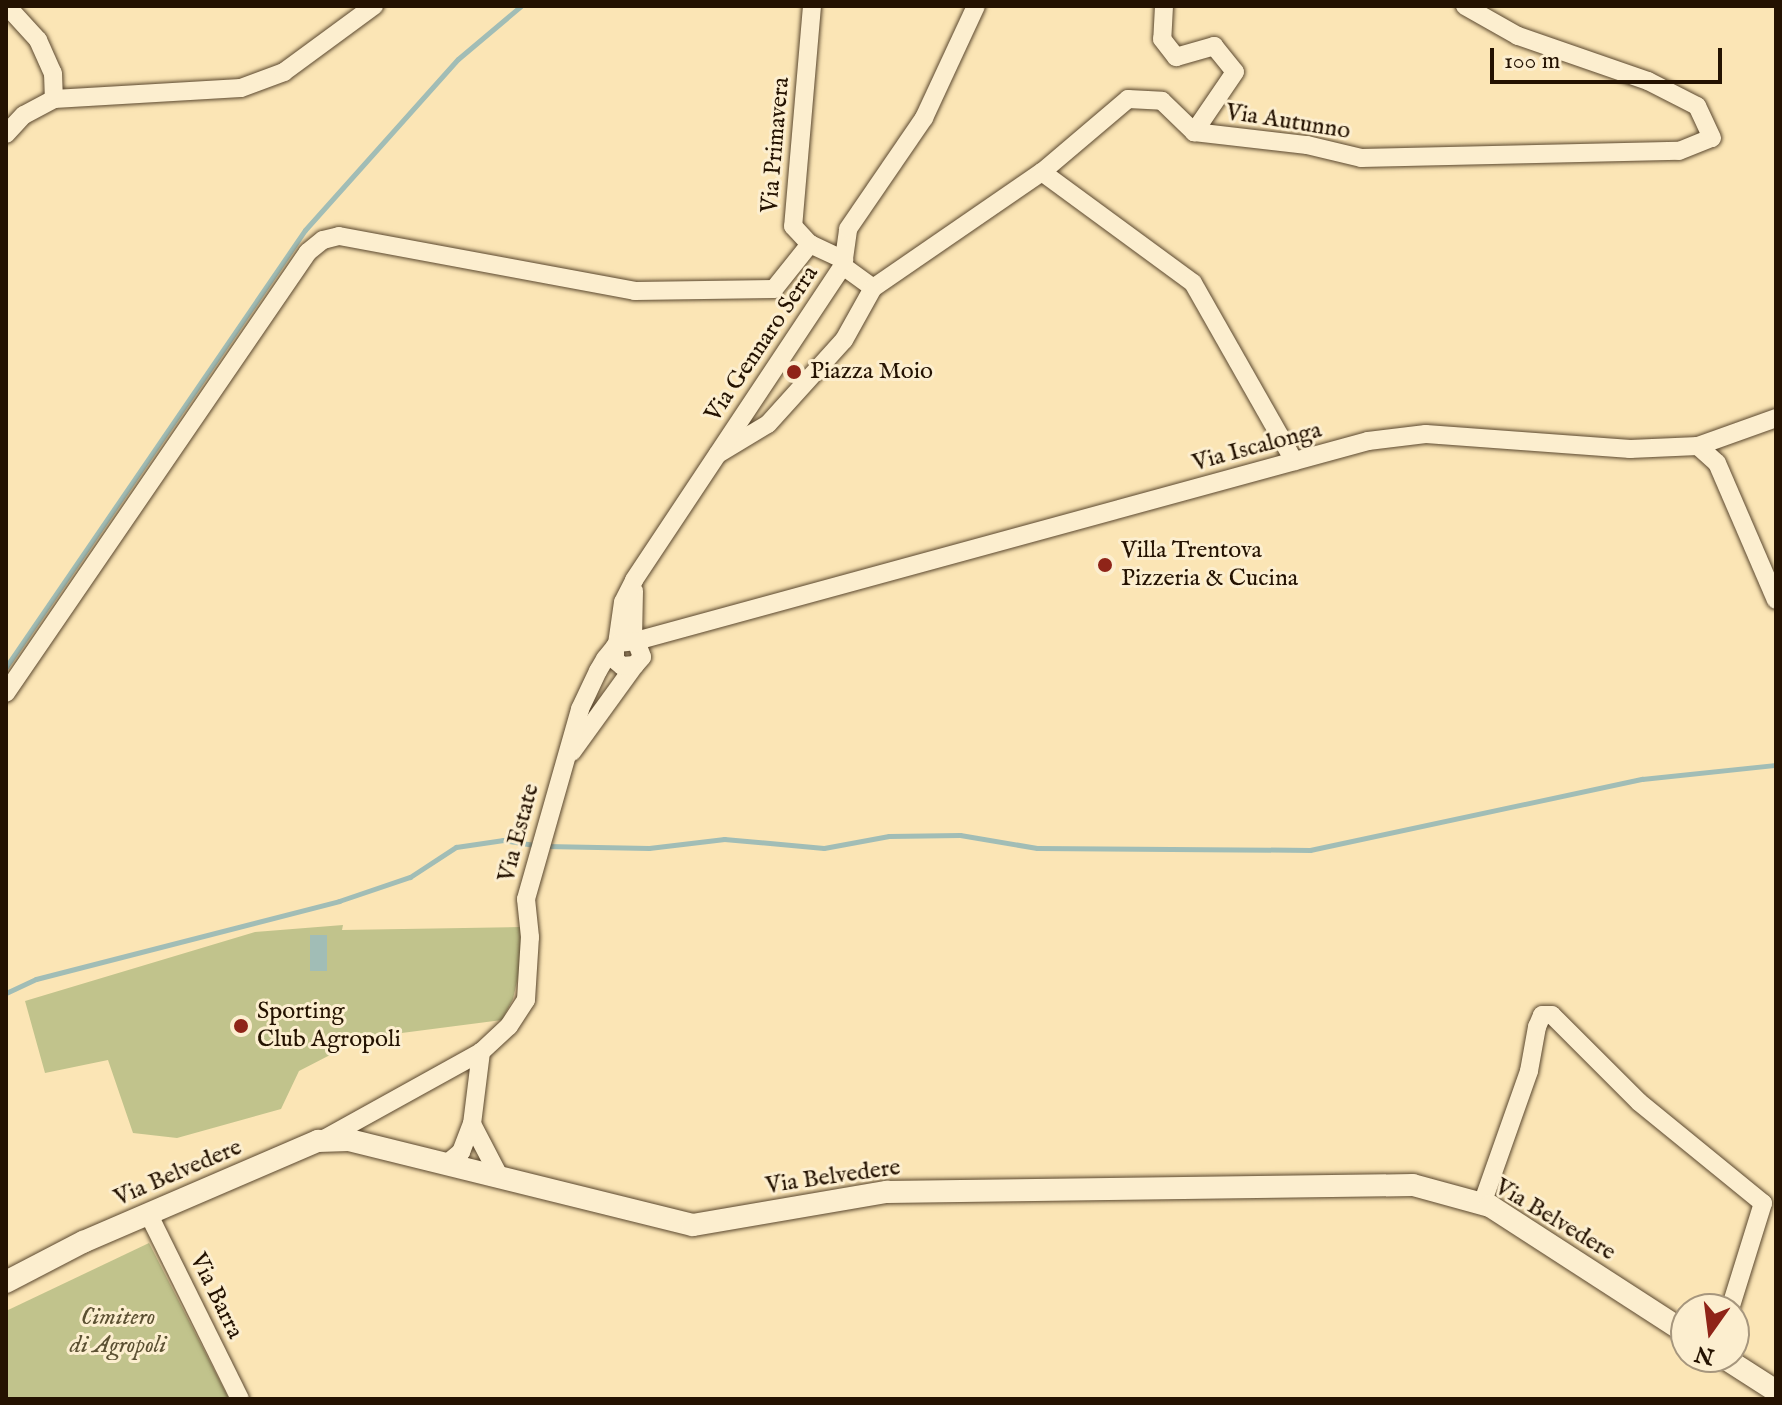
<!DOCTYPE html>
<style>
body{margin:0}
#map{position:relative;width:1782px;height:1405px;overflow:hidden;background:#fbe5b5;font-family:"IM FELL English",serif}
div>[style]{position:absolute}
.green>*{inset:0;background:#c1c38c}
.water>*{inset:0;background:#a1bdb6;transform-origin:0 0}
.stream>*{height:5px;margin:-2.5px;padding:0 2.5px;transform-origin:2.5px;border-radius:2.5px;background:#a1bdb6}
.roads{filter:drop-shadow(0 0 2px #5a472e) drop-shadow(0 0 2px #5a472e)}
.minor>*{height:18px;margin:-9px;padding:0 9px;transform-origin:9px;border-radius:9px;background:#fceecf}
.tertiary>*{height:22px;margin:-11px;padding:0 11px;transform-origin:11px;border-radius:11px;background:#fceecf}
.dots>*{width:22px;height:22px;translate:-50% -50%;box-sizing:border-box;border:4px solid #fceecf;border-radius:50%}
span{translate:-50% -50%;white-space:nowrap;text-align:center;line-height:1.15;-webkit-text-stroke:6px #fceecf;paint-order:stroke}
.street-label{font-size:24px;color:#241201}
.poi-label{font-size:24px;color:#241201}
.left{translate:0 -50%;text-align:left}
.park-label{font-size:24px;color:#5b5032;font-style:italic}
.frame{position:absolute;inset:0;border:8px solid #241201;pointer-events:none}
.north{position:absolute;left:1670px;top:1293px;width:80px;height:80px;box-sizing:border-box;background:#fceecf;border:2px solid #a6967d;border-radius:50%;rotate:194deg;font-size:22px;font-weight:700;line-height:32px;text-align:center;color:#241201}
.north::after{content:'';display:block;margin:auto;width:28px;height:36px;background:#8f2418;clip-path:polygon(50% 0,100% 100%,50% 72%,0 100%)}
.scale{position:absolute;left:1490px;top:48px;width:232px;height:36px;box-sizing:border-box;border:4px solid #241201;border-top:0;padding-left:10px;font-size:24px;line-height:28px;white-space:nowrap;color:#241201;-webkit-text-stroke:6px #fceecf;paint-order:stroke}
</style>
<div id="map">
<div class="green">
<div style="clip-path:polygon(343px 925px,342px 930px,520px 927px,522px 959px,513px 999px,502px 1020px,363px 1038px,299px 1071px,281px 1109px,177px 1138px,133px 1133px,108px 1060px,45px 1073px,25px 1001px,255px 932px)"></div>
<div style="clip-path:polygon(149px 1243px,229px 1399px,6px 1399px,6px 1311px)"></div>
</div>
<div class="water">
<div style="left:310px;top:935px;width:17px;height:36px"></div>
</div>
<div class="stream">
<div style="left:6px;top:667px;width:529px;rotate:-55.62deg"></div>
<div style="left:305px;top:230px;width:229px;rotate:-48.2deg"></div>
<div style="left:458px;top:59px;width:82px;rotate:-40.1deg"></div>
<div style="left:545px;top:846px;width:104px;rotate:1.1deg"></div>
<div style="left:649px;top:848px;width:76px;rotate:-6.8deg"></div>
<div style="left:724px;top:839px;width:100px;rotate:5.1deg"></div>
<div style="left:824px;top:848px;width:66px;rotate:-10.5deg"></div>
<div style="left:889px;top:836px;width:71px;rotate:-0.8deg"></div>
<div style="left:960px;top:835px;width:78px;rotate:9.6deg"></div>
<div style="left:1037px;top:848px;width:273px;rotate:0.4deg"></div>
<div style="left:1310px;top:850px;width:340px;rotate:-12.1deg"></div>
<div style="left:1642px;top:779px;width:135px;rotate:-6deg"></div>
<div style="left:6px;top:993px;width:33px;rotate:-25deg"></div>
<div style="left:36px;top:979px;width:313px;rotate:-14.4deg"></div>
<div style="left:339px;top:901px;width:75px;rotate:-18.7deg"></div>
<div style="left:410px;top:877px;width:55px;rotate:-33.1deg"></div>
<div style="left:456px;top:847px;width:48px;rotate:-8.5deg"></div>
<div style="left:503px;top:840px;width:33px;rotate:9deg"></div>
</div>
<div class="roads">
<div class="minor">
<div style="left:7px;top:6px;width:46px;rotate:47.6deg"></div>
<div style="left:38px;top:40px;width:36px;rotate:66deg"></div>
<div style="left:53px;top:73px;width:26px;rotate:88deg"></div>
<div style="left:812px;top:6px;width:221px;rotate:94.9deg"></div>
<div style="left:793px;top:226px;width:25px;rotate:47deg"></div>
<div style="left:810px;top:244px;width:38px;rotate:25deg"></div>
<div style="left:1164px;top:6px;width:33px;rotate:93deg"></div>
<div style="left:1162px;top:39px;width:23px;rotate:52deg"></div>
<div style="left:1176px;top:57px;width:40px;rotate:-16deg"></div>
<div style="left:1214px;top:46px;width:33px;rotate:51deg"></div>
<div style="left:1235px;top:72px;width:73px;rotate:124.3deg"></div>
<div style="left:6px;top:134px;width:26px;rotate:-47deg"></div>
<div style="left:24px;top:115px;width:34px;rotate:-28deg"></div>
<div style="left:54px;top:99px;width:187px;rotate:-3.4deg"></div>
<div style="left:241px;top:88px;width:46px;rotate:-20.4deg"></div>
<div style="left:284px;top:72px;width:112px;rotate:-36.3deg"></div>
<div style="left:1042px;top:172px;width:187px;rotate:36.3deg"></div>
<div style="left:1193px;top:283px;width:205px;rotate:60.4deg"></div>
<div style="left:843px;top:266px;width:37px;rotate:36deg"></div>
<div style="left:1698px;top:446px;width:83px;rotate:-19.7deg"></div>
<div style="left:718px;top:454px;width:58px;rotate:-31deg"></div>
<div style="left:768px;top:424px;width:113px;rotate:-47.9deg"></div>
<div style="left:844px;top:340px;width:60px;rotate:-60.9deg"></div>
<div style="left:873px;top:288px;width:205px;rotate:-34.5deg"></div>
<div style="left:1042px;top:172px;width:113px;rotate:-40.3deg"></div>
<div style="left:1128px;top:99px;width:34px;rotate:3deg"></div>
<div style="left:1162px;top:101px;width:45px;rotate:44.1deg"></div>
<div style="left:1194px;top:132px;width:114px;rotate:6.6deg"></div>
<div style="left:1307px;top:145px;width:56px;rotate:13.5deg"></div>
<div style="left:1361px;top:158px;width:318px;rotate:-1.3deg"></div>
<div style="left:1679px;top:151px;width:35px;rotate:-22deg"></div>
<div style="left:1712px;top:138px;width:35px;rotate:-115deg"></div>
<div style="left:1697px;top:106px;width:55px;rotate:-153deg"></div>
<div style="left:1648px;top:81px;width:138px;rotate:-160.9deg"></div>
<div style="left:1518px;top:36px;width:61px;rotate:-150.5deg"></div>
<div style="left:633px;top:639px;width:48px;rotate:-88.8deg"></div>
<div style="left:636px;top:641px;width:759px;rotate:-15.28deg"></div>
<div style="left:1368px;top:441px;width:58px;rotate:-6.9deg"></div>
<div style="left:1426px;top:434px;width:205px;rotate:4.2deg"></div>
<div style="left:1630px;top:449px;width:68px;rotate:-2.5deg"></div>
<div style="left:1698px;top:446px;width:25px;rotate:42deg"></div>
<div style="left:1717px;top:463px;width:149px;rotate:66.7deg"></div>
<div style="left:617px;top:644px;width:42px;rotate:-81.9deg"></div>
<div style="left:623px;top:602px;width:25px;rotate:-63deg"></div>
<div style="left:634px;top:580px;width:377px;rotate:-56.4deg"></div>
<div style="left:843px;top:266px;width:37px;rotate:-82deg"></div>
<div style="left:848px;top:229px;width:135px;rotate:-55.6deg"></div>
<div style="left:924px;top:118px;width:123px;rotate:-65.1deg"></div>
<div style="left:6px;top:693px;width:534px;rotate:-55.6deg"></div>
<div style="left:308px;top:252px;width:19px;rotate:-39deg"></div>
<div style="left:323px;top:240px;width:16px;rotate:-14deg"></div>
<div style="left:339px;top:236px;width:301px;rotate:10.5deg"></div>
<div style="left:635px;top:291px;width:139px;rotate:-0.8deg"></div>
<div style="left:774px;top:289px;width:58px;rotate:-51.3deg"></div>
<div style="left:572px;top:752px;width:107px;rotate:-54.1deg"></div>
<div style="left:472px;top:1124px;width:56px;rotate:62.5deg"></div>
<div style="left:322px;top:1140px;width:182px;rotate:-29deg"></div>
<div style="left:481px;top:1052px;width:38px;rotate:-43deg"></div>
<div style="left:509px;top:1026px;width:31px;rotate:-57deg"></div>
<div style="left:526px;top:1000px;width:63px;rotate:-86.4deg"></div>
<div style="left:530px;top:937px;width:38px;rotate:-96deg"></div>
<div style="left:526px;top:899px;width:198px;rotate:-74.1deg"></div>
<div style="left:580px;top:709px;width:42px;rotate:-64.7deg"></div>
<div style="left:598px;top:671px;width:14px;rotate:-60deg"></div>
<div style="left:605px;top:659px;width:21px;rotate:-51deg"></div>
<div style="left:618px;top:643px;width:18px;rotate:-6deg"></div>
<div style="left:636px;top:641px;width:17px;rotate:69deg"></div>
<div style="left:642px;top:657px;width:11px;rotate:131deg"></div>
<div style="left:635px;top:665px;width:13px;rotate:176deg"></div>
<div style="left:622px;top:666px;width:9px;rotate:-139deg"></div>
<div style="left:615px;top:660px;width:14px;rotate:-90deg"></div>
<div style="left:449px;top:1162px;width:16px;rotate:-40deg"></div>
<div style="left:461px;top:1152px;width:30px;rotate:-69deg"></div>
<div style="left:472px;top:1124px;width:73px;rotate:-82.9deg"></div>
<div style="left:1482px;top:1204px;width:141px;rotate:-70.5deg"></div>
<div style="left:1529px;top:1071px;width:45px;rotate:-79.7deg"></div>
<div style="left:1537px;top:1027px;width:13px;rotate:-67deg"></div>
<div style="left:1542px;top:1015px;width:10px"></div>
<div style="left:1552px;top:1015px;width:123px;rotate:45deg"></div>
<div style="left:1639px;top:1102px;width:160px;rotate:39.2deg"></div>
<div style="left:1763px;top:1203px;width:111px;rotate:107.3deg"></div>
<div style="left:149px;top:1215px;width:205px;rotate:63.7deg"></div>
</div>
<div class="tertiary">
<div style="left:6px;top:1282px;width:87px;rotate:-27.5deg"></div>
<div style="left:83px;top:1242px;width:256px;rotate:-23.3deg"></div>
<div style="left:318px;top:1141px;width:31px;rotate:-2deg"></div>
<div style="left:349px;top:1140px;width:354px;rotate:13.9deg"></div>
<div style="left:693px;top:1225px;width:197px;rotate:-9.7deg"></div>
<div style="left:887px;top:1192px;width:526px;rotate:-0.76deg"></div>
<div style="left:1413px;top:1185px;width:80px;rotate:15.3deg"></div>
<div style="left:1490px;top:1206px;width:234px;rotate:32.9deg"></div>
<div style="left:1723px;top:1357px;width:63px;rotate:32.7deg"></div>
</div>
</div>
<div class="dots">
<div style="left:794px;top:372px;background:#8f2418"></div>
<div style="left:1105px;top:565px;background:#8f2418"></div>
<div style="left:241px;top:1026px;background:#8f2418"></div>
</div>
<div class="street-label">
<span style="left:1288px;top:122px;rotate:9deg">Via Autunno</span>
<span style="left:776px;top:145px;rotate:-85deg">Via Primavera</span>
<span style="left:762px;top:344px;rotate:-56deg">Via Gennaro Serra</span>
<span style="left:1257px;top:447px;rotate:-15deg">Via Iscalonga</span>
<span style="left:519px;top:833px;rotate:-75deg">Via Estate</span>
<span style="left:178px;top:1173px;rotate:-23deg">Via Belvedere</span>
<span style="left:833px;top:1177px;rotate:-8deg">Via Belvedere</span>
<span style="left:1555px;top:1220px;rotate:31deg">Via Belvedere</span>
<span style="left:216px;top:1296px;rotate:64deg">Via Barra</span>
</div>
<div class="poi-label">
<span class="left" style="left:810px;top:372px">Piazza Moio</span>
<span class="left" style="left:1121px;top:565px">Villa Trentova<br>Pizzeria &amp; Cucina</span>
<span class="left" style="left:257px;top:1026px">Sporting<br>Club Agropoli</span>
</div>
<div class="park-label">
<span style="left:118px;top:1332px">Cimitero<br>di Agropoli</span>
</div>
<div class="frame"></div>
<div class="north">N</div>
<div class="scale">100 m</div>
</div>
